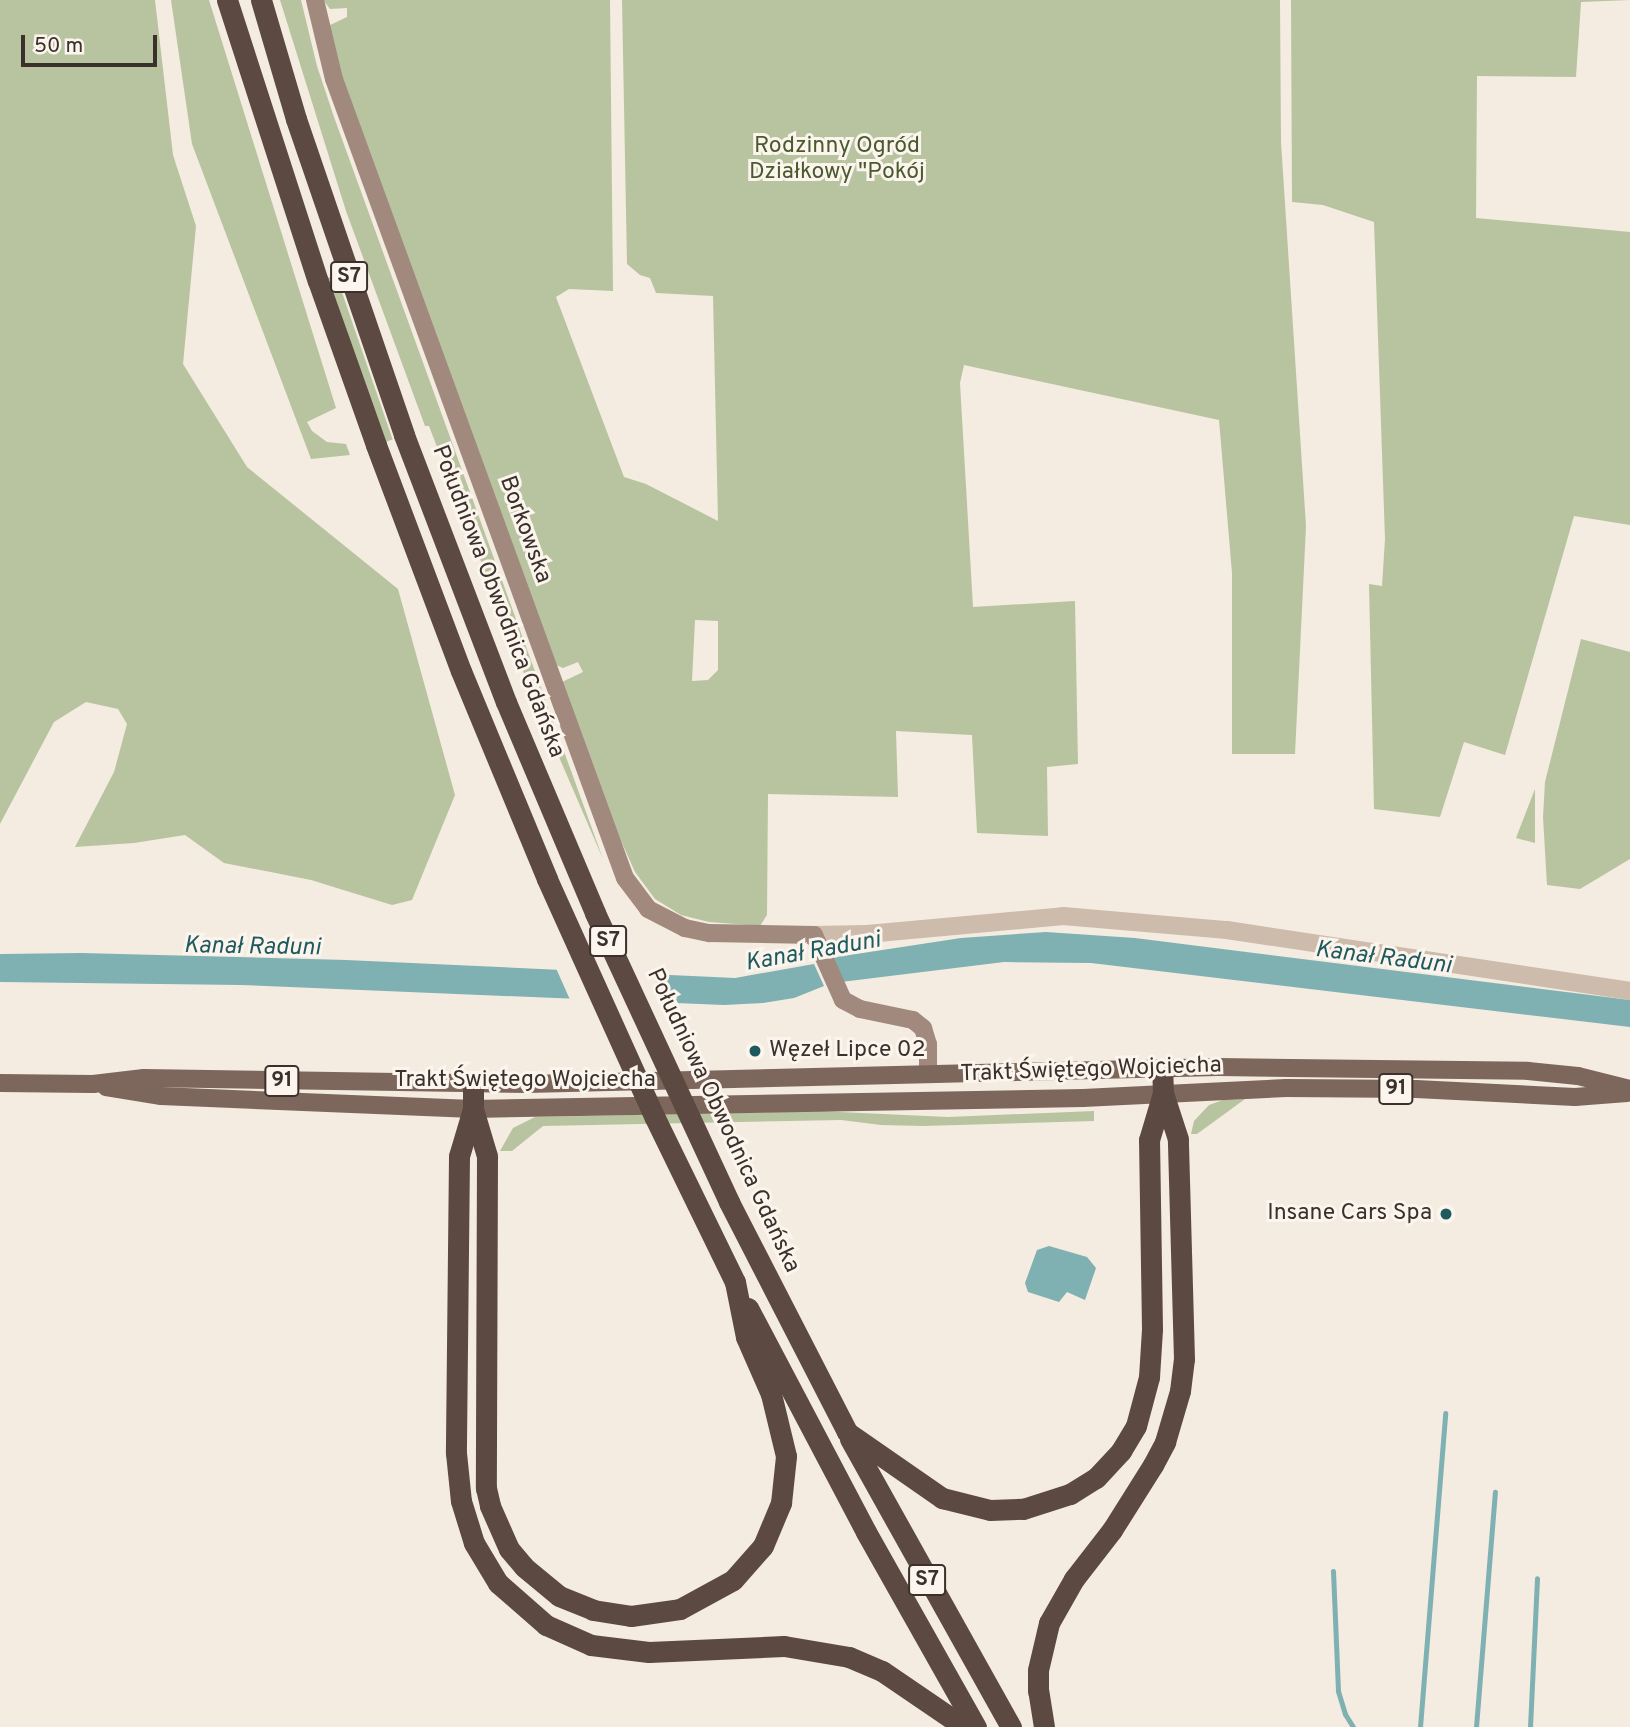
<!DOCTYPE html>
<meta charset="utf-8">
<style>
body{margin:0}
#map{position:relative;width:1630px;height:1727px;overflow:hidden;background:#f4ebe1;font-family:Overpass,sans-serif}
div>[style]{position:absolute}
.green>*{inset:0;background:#b8c4a0;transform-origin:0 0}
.water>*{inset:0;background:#7fb0b2}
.pier>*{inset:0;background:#f4ebe1}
.stream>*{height:5px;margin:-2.5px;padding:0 2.5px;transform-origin:2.5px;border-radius:2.5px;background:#7fb0b2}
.street>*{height:18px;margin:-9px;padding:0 9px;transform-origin:9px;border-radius:9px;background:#cdbbac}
.secondary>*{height:18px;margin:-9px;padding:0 9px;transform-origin:9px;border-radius:9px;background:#a18a7d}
.primary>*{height:18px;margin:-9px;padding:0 9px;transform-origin:9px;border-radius:9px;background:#7d675c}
.highway>*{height:21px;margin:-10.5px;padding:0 10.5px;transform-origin:10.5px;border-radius:10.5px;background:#5c4a42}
.highway-bridge>*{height:21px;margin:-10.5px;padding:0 10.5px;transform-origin:10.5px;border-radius:10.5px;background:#5c4a42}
.dots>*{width:19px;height:19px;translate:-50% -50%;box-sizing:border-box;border:4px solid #fbf5ee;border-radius:50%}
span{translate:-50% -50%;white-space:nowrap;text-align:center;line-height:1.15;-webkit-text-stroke:6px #fbf5ee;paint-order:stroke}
.shield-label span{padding:2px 5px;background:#fbf5ee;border:2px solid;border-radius:5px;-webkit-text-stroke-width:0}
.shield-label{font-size:21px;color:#3b302b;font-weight:700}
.park-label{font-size:23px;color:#4a5a2e}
.street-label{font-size:23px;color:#3b302b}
.poi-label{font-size:23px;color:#3b302b}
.left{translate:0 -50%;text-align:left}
.right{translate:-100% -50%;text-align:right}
.water-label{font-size:24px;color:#1f5a5e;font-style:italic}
.scale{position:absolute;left:21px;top:35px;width:136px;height:32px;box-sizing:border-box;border:4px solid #3b302b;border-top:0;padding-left:9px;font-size:21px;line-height:24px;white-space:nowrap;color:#3b302b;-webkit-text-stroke:5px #fbf5ee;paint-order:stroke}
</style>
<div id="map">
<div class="green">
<div style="clip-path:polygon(0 0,155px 0,173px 155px,196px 226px,183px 364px,247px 467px,398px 589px,455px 795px,412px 900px,392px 905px,311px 880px,224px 863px,185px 835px,134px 843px,75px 847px,114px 772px,127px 724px,118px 709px,86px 702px,54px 722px,0 824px)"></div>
<div style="clip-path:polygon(171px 0,209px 0,336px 408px,307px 422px,312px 431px,327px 442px,346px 444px,350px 455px,311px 459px,192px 144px)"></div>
<div style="clip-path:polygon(280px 0,301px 0,317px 66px,334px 117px,603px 859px,531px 692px,429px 426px,425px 426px,346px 211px)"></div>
<div style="clip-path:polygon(evenodd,323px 0,610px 0,613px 291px,569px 289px,556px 297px,624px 477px,646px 484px,718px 521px,713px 296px,656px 293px,650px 278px,640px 275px,627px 264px,622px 0,1280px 0,1281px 142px,1306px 526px,1295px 754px,1232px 754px,1232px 573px,1219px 420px,964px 365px,960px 383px,973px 607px,1075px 601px,1078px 764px,1047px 767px,1048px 836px,977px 833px,972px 735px,896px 731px,898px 797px,768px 794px,767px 915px,760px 926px,709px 922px,681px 915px,655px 899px,635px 872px,606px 807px,562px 682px,583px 672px,578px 662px,563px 668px,556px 665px,340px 71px,328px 26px,347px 17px,347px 8px,330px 9px,323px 0,695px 620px,718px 621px,718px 670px,708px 680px,692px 681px,695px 620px)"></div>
<div style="clip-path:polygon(1291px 0,1630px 0,1581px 2px,1576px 77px,1477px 76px,1476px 218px,1630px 232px,1630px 525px,1574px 516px,1505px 755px,1464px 742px,1440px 817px,1374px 809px,1369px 584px,1382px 586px,1385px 539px,1374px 222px,1323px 205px,1292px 202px)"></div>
<div style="left:336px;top:275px;width:174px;height:8px;rotate:71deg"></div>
<div style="clip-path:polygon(1581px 639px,1630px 652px,1630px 859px,1580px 889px,1547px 885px,1543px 817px,1545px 782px)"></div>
<div style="clip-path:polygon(1535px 789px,1535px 843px,1516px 838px)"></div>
<div style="clip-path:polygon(1245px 1099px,1197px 1134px,1191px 1134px,1194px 1121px,1209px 1105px,1223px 1100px)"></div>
<div style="clip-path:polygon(818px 1111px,948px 1117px,1094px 1111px,1094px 1121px,923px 1126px,881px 1125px,841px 1120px,543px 1126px,512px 1151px,500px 1151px,513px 1128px,535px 1117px)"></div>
</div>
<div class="water">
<div style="clip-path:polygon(1046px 932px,1135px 938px,1630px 1000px,1630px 1027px,1091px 963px,1004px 962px,841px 982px,830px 958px,961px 938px)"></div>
<div style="clip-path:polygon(81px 953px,346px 960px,735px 978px,814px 964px,824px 986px,794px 998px,763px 1003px,724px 1005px,241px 985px,0 982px,0 954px)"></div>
<div style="clip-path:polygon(1049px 1246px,1087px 1257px,1096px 1268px,1085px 1300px,1067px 1292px,1059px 1302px,1028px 1292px,1025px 1283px,1037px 1250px)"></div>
</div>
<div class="pier">
<div style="clip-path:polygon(555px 966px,651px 971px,668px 1007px,571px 1002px)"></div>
</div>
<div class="stream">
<div style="left:1333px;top:1571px;width:120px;rotate:87.6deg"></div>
<div style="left:1338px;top:1691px;width:24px;rotate:73deg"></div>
<div style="left:1345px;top:1714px;width:15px;rotate:58deg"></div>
<div style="left:1420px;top:1727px;width:315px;rotate:-85.4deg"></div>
<div style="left:1476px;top:1727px;width:236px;rotate:-85.4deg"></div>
<div style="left:1530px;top:1727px;width:149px;rotate:-87.3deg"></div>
</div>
<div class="street">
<div style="left:814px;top:935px;width:53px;rotate:-1.1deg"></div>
<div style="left:867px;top:934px;width:197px;rotate:-5.2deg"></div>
<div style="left:1063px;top:916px;width:165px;rotate:4.9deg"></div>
<div style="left:1227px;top:930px;width:408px;rotate:8.6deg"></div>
</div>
<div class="secondary">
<div style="left:315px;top:0;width:81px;rotate:76.5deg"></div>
<div style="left:334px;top:79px;width:850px;rotate:69.99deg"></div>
<div style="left:625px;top:878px;width:39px;rotate:53deg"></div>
<div style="left:648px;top:909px;width:42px;rotate:27.2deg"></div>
<div style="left:685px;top:928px;width:25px;rotate:12deg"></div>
<div style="left:709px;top:933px;width:105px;rotate:1.1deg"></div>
<div style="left:814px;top:935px;width:71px;rotate:66deg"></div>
<div style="left:843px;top:1000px;width:19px;rotate:28deg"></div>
<div style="left:860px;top:1009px;width:54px;rotate:11.7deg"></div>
<div style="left:913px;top:1020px;width:13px;rotate:39deg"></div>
<div style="left:923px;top:1028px;width:17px;rotate:73deg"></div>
<div style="left:928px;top:1044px;width:29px;rotate:90deg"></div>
</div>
<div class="primary">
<div style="left:0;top:1083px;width:93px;rotate:0.6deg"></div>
<div style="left:93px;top:1084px;width:51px;rotate:-6.7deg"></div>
<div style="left:144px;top:1078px;width:383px;rotate:0.9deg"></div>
<div style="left:527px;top:1084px;width:691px;rotate:-1.41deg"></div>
<div style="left:1218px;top:1067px;width:310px;rotate:0.7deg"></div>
<div style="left:1528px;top:1071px;width:50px;rotate:5.7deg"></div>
<div style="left:1578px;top:1076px;width:54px;rotate:14deg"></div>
<div style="left:106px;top:1087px;width:56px;rotate:9.3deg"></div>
<div style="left:161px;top:1096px;width:312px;rotate:2.4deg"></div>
<div style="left:473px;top:1109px;width:610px;rotate:-1.03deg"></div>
<div style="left:1083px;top:1098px;width:203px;rotate:-2.8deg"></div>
<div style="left:1286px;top:1088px;width:130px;rotate:0.4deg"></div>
<div style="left:1416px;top:1089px;width:159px;rotate:2.9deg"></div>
<div style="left:1575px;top:1097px;width:52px;rotate:-4.4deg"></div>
</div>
<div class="highway">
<div style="left:227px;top:0;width:295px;rotate:72.1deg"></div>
<div style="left:318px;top:281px;width:174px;rotate:70.5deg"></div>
<div style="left:261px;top:0;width:124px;rotate:73.6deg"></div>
<div style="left:296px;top:119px;width:334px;rotate:71.1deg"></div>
<div style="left:473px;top:1084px;width:25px;rotate:90deg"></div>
<div style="left:473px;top:1109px;width:49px;rotate:106.6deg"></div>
<div style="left:459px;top:1156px;width:297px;rotate:90.6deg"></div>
<div style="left:456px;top:1453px;width:48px;rotate:84.1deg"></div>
<div style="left:461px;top:1501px;width:44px;rotate:72.8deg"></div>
<div style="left:474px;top:1543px;width:47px;rotate:59deg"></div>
<div style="left:498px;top:1583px;width:64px;rotate:41.2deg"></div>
<div style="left:546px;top:1625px;width:49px;rotate:24deg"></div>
<div style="left:591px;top:1645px;width:58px;rotate:6.9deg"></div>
<div style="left:649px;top:1652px;width:135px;rotate:-2.5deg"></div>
<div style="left:784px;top:1646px;width:66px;rotate:9.6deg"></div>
<div style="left:849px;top:1657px;width:36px;rotate:23deg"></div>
<div style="left:882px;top:1671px;width:99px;rotate:34.3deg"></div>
<div style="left:473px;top:1109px;width:49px;rotate:73.4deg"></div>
<div style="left:487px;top:1156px;width:332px;rotate:90.2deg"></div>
<div style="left:486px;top:1488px;width:18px;rotate:77deg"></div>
<div style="left:490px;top:1506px;width:47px;rotate:66.2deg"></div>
<div style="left:509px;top:1549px;width:23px;rotate:50deg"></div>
<div style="left:524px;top:1567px;width:45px;rotate:39.6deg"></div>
<div style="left:559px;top:1596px;width:37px;rotate:22deg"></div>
<div style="left:593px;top:1610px;width:38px;rotate:9deg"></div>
<div style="left:631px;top:1616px;width:49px;rotate:-8.1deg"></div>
<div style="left:680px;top:1609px;width:60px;rotate:-28.7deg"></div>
<div style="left:733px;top:1580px;width:45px;rotate:-48.6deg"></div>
<div style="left:763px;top:1546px;width:47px;rotate:-67.3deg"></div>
<div style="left:781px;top:1503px;width:47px;rotate:-83.9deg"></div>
<div style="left:786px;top:1456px;width:64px;rotate:-103.6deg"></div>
<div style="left:771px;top:1394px;width:62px;rotate:-113.7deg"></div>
<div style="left:746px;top:1337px;width:56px;rotate:-101.3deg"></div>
<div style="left:748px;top:1308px;width:253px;rotate:62.2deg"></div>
<div style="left:866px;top:1532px;width:224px;rotate:60.6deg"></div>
<div style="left:847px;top:1432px;width:116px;rotate:34.8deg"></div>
<div style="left:942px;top:1498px;width:49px;rotate:14deg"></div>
<div style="left:990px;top:1510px;width:33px;rotate:-2deg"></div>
<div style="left:1023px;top:1509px;width:49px;rotate:-17.7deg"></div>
<div style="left:1070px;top:1494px;width:31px;rotate:-32deg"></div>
<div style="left:1096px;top:1478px;width:37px;rotate:-47deg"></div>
<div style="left:1121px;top:1451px;width:29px;rotate:-59deg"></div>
<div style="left:1136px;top:1426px;width:51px;rotate:-75.1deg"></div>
<div style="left:1149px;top:1377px;width:48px;rotate:-86.4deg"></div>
<div style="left:1152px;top:1329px;width:189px;rotate:-90.9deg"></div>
<div style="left:1149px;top:1140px;width:49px;rotate:-73.4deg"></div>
<div style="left:850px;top:1439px;width:330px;rotate:60.8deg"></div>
<div style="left:1044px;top:1727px;width:36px;rotate:-99deg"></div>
<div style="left:1038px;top:1691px;width:21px;rotate:-90deg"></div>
<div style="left:1038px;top:1670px;width:48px;rotate:-76.8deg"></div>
<div style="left:1049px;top:1623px;width:51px;rotate:-60.4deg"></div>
<div style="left:1074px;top:1579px;width:62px;rotate:-52.2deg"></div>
<div style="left:1112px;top:1530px;width:77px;rotate:-57.8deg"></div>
<div style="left:1153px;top:1465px;width:26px;rotate:-62deg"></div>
<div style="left:1165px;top:1442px;width:53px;rotate:-73.6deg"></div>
<div style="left:1180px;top:1391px;width:32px;rotate:-83deg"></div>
<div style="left:1184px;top:1359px;width:220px;rotate:-91.6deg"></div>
<div style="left:1178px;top:1139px;width:48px;rotate:-108.1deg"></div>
<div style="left:1163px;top:1093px;width:24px;rotate:-92deg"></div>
</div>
<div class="highway-bridge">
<div style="left:404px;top:435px;width:286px;rotate:69.1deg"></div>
<div style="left:506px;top:702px;width:229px;rotate:67.1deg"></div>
<div style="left:595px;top:913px;width:319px;rotate:65.1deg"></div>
<div style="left:729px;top:1202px;width:259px;rotate:62.8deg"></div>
<div style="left:376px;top:445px;width:241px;rotate:69.4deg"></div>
<div style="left:461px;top:671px;width:225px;rotate:67.5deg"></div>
<div style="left:547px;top:879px;width:262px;rotate:65.7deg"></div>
<div style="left:655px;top:1118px;width:182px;rotate:64deg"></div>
</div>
<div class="dots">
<div style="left:755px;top:1051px;background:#1f5a5e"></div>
<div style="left:1446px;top:1214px;background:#1f5a5e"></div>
</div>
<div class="shield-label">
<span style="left:349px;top:277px">S7</span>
<span style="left:608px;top:941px">S7</span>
<span style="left:282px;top:1081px">91</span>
<span style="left:1396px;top:1089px">91</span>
<span style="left:927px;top:1580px">S7</span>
</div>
<div class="park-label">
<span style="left:837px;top:160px">Rodzinny Ogród<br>Działkowy "Pokój</span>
</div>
<div class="street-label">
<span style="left:524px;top:530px;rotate:70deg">Borkowska</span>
<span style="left:497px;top:602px;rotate:69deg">Południowa Obwodnica Gdańska</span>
<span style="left:1091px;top:1071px;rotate:-2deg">Trakt Świętego Wojciecha</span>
<span style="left:525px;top:1081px">Trakt Świętego Wojciecha</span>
<span style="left:722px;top:1121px;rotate:65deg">Południowa Obwodnica Gdańska</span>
</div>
<div class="poi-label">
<span class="left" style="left:769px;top:1051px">Węzeł Lipce 02</span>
<span class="right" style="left:1432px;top:1214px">Insane Cars Spa</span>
</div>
<div class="water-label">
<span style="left:252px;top:948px;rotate:1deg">Kanał Raduni</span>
<span style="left:813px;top:953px;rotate:-10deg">Kanał Raduni</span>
<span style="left:1383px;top:959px;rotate:7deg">Kanał Raduni</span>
</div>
<div class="scale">50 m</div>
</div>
